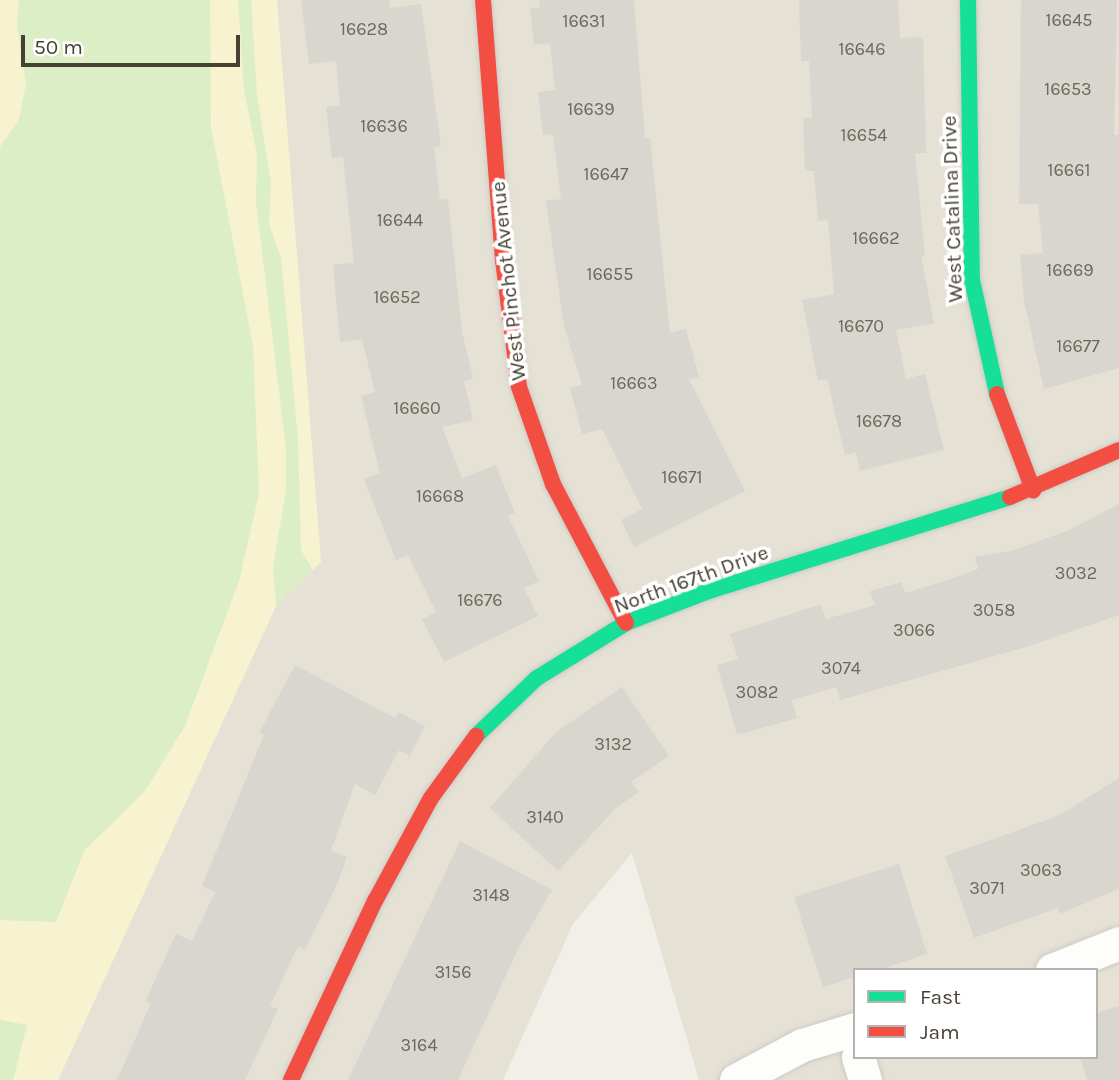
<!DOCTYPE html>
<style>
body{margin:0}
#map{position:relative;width:1119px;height:1080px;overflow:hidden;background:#f0efe8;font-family:Karla,sans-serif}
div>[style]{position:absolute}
.residential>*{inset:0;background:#e5e1d5}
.green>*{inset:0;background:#dbeec5}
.sand>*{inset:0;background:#f7f2cf}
.building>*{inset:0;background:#d8d6cf}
.roads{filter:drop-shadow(0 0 2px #cdcbc4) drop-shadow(0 0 2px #cdcbc4)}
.street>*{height:33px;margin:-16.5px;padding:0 16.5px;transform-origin:16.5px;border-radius:16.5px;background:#fdfdfc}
.fast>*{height:16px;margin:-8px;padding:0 8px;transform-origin:8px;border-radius:8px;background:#16e098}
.jam>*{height:16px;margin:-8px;padding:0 8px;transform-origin:8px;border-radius:8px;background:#f24e42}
span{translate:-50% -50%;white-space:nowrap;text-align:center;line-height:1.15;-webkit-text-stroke:7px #fff;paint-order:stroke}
.number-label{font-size:18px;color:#6d685c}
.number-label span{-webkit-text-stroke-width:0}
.street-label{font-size:21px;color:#474133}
.legend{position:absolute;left:853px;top:968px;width:245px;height:91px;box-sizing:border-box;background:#fff;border:2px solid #b5b3ad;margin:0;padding:9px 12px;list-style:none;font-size:21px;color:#474133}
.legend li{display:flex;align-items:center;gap:14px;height:35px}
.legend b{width:35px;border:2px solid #b5b3ad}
.scale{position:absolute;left:21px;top:35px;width:219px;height:32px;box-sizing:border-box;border:4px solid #474133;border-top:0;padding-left:9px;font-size:21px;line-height:24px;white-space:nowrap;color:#474133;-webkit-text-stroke:5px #fff;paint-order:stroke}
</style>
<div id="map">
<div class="residential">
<div style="clip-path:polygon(evenodd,277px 0,1119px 0,1119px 1080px,699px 1080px,632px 853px,573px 924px,503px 1080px,58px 1080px,276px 606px,321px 562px,277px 0,855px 970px,1096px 970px,1096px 1057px,855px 1057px,855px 970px)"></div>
</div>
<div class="green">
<div style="clip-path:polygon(0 0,277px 0,321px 562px,276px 606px,58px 1080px,0 1080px)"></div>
</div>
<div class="sand">
<div style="clip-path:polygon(0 0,19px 0,17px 26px,26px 85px,19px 119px,0 147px)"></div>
<div style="clip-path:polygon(210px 0,238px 0,244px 90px,257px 155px,256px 202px,286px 449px,286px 491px,273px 567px,276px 606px,58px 1080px,13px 1080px,27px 1025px,0 1020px,0 920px,56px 922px,84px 851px,145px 791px,185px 726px,239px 581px,259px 494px,253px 346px,211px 127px)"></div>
<div style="clip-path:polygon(251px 0,277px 0,321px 562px,313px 570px,301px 550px,298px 439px,281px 258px,269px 224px,271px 183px,257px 95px)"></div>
</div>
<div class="building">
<div style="clip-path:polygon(301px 0,389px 0,390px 8px,421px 4px,441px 146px,434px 147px,440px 200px,448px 199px,462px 332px,473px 378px,464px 381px,473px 420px,442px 427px,462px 478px,496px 465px,515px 513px,508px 516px,539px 581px,524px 588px,538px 616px,444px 662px,422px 619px,436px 612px,408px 555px,396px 560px,364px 479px,380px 473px,361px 396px,375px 392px,362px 339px,340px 342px,333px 265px,354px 263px,343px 157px,332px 158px,326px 107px,340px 105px,336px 61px,309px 64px)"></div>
<div style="clip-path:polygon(539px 0,634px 0,645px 139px,650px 138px,670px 333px,686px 329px,699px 377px,689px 379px,745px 491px,634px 547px,621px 520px,642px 509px,602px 429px,582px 434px,570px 388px,582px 385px,564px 326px,546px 201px,561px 199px,553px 134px,543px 135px,538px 92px,555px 90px,550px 43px,534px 45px,530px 8px,540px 7px)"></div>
<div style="clip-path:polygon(799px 0,898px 0,900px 38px,923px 37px,926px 153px,915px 153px,925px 256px,921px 256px,934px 323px,896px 330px,906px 379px,925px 374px,944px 450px,860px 471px,856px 452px,845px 455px,827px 379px,818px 381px,802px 300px,834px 294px,828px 220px,818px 221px,814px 171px,805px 171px,803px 118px,812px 118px,809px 61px,801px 61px)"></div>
<div style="clip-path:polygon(1021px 0,1117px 0,1114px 135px,1119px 135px,1119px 368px,1044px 389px,1024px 301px,1020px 255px,1043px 253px,1038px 204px,1019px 204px)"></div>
<div style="clip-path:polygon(1119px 504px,1119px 615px,1029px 646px,840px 700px,836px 687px,792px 700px,797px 718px,737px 735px,717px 665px,738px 659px,730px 634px,821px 604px,826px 619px,875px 605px,870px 591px,901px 582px,905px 593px,951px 579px,978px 569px,975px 557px,1011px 551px,1069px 530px)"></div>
<div style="clip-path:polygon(295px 665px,395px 718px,399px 712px,425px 726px,410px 756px,399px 750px,375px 795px,355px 784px,331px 850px,347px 857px,338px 882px,305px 950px,298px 946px,270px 1006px,278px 1009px,245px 1080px,117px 1080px,151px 1003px,146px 1000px,176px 934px,192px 941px,215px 892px,202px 886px,264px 735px,259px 733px)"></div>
<div style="clip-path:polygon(622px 687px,669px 756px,631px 782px,639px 792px,616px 808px,558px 871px,490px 808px,556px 732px)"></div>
<div style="clip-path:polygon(1119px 778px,1119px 889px,1060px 914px,1058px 908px,974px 938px,945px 856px,1058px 816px)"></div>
<div style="clip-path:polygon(460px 841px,552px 890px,519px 947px,458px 1080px,348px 1080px)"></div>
<div style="clip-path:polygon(899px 864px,927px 954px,879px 970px,855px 970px,855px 977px,823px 987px,794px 897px)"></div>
<div style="clip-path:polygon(1119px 1006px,1119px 1080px,1087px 1080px,1080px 1057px,1096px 1057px,1096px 1013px)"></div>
</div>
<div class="roads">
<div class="street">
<div style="left:1052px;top:970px;width:72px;rotate:-21.9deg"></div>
<div style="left:858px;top:1057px;width:24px;rotate:73deg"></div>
<div style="left:736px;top:1080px;width:75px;rotate:-27.9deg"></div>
<div style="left:802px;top:1045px;width:55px;rotate:-16.8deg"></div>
</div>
<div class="fast">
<div style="left:968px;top:0;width:280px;rotate:89.2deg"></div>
<div style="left:972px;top:280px;width:117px;rotate:77.6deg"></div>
<div style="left:476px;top:736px;width:84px;rotate:-43.6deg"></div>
<div style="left:537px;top:678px;width:105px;rotate:-31.7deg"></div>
<div style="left:626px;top:623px;width:89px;rotate:-21.1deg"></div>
<div style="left:709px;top:591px;width:315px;rotate:-17.3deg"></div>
</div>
<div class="jam">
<div style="left:483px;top:0;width:261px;rotate:85.6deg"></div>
<div style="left:503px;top:260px;width:128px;rotate:82.8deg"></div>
<div style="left:519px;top:387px;width:103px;rotate:70.7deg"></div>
<div style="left:553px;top:484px;width:157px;rotate:62.3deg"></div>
<div style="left:997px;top:394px;width:103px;rotate:69.4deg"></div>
<div style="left:1010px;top:497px;width:119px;rotate:-23.3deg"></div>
<div style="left:291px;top:1080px;width:198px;rotate:-64.9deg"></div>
<div style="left:375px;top:901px;width:117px;rotate:-61.5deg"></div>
<div style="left:431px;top:798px;width:77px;rotate:-54deg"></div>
</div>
</div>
<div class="number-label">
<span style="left:1069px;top:20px">16645</span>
<span style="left:584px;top:21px">16631</span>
<span style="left:364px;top:29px">16628</span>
<span style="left:862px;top:49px">16646</span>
<span style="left:1068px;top:89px">16653</span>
<span style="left:591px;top:109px">16639</span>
<span style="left:384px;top:126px">16636</span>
<span style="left:864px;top:135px">16654</span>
<span style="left:1069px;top:170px">16661</span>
<span style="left:606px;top:174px">16647</span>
<span style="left:400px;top:220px">16644</span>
<span style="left:876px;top:238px">16662</span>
<span style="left:1070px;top:270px">16669</span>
<span style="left:610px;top:274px">16655</span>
<span style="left:397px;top:297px">16652</span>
<span style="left:861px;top:326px">16670</span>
<span style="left:1078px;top:346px">16677</span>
<span style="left:634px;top:383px">16663</span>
<span style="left:417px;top:408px">16660</span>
<span style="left:879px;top:421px">16678</span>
<span style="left:682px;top:477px">16671</span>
<span style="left:440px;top:496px">16668</span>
<span style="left:1076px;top:573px">3032</span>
<span style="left:480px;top:600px">16676</span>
<span style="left:994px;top:610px">3058</span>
<span style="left:914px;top:630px">3066</span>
<span style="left:841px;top:668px">3074</span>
<span style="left:757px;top:692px">3082</span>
<span style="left:613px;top:744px">3132</span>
<span style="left:545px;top:817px">3140</span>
<span style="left:1041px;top:870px">3063</span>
<span style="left:987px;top:888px">3071</span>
<span style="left:491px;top:895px">3148</span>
<span style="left:453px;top:972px">3156</span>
<span style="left:419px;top:1045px">3164</span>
</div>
<div class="street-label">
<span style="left:952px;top:209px;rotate:-92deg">West Catalina Drive</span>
<span style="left:508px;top:281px;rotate:-96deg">West Pinchot Avenue</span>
<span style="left:691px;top:579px;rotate:-20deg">North 167th Drive</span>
</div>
<ul class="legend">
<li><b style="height:9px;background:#16e098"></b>Fast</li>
<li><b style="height:9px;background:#f24e42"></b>Jam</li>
</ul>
<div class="scale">50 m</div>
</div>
